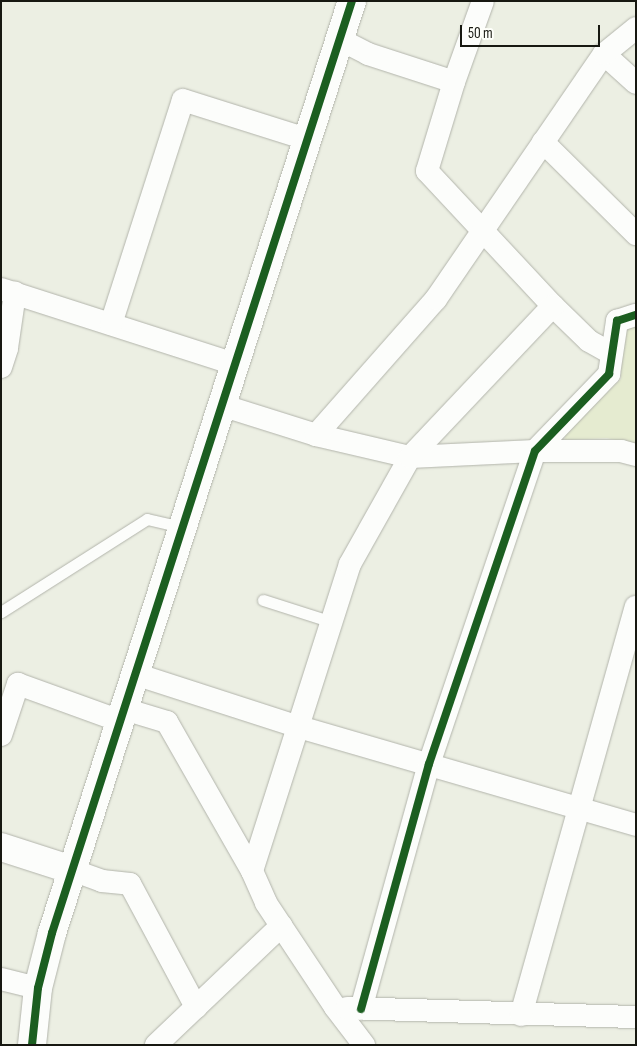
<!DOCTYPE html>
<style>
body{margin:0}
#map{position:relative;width:637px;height:1046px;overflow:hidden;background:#ecefe3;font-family:"Sofia Sans Condensed",sans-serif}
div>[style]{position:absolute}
.green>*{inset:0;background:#e5ebd0}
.roads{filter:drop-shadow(0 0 1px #b2b4ab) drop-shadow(0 0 1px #b2b4ab)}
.service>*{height:11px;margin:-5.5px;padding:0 5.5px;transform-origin:5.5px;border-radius:5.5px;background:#fcfdfb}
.minor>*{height:22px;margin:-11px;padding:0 11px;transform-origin:11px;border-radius:11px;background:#fcfdfb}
.tertiary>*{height:28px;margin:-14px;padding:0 14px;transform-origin:14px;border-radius:14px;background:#fcfdfb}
.cycleway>*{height:8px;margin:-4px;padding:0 4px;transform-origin:4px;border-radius:4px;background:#1b5e20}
span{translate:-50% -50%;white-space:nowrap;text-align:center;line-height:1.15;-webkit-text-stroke:4.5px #fefffa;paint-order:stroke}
.frame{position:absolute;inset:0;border:2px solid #171811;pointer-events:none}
.scale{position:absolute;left:460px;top:25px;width:140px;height:22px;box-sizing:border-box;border:2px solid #171811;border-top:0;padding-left:6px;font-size:15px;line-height:18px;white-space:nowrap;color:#171811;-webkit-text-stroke:4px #fefffa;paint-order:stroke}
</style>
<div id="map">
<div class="green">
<div style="clip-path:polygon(636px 323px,636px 445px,607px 438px,565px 440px,565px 434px,621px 379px,622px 327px)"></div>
</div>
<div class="roads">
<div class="service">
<div style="left:263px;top:600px;width:72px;rotate:17.7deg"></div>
<div style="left:1px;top:612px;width:173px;rotate:-32.5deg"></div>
<div style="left:147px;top:519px;width:36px;rotate:13deg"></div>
</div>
<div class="minor">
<div style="left:339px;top:39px;width:33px;rotate:27deg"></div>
<div style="left:368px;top:54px;width:90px;rotate:18deg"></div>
<div style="left:454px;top:82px;width:93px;rotate:106.9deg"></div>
<div style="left:427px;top:171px;width:185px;rotate:47deg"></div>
<div style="left:553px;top:306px;width:50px;rotate:44.2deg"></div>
<div style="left:589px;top:341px;width:25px;rotate:29deg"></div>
<div style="left:604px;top:54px;width:43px;rotate:42.2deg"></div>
<div style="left:454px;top:82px;width:86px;rotate:-70.3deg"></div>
<div style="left:543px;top:142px;width:131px;rotate:44.7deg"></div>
<div style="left:1px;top:289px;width:246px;rotate:17.8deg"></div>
<div style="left:111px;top:324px;width:235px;rotate:-72.2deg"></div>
<div style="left:183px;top:100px;width:130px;rotate:17.5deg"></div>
<div style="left:1px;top:367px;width:20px;rotate:-72deg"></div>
<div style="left:7px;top:348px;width:56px;rotate:-81.7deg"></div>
<div style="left:221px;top:405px;width:100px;rotate:17.5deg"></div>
<div style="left:316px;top:435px;width:97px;rotate:13.2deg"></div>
<div style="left:410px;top:457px;width:125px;rotate:-2.7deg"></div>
<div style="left:535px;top:451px;width:86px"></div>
<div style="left:621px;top:451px;width:16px;rotate:15deg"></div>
<div style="left:316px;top:435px;width:181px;rotate:-48.6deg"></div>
<div style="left:436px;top:299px;width:297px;rotate:-55.6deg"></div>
<div style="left:604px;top:54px;width:41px;rotate:-39.1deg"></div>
<div style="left:135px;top:674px;width:172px;rotate:17.9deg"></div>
<div style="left:299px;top:727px;width:351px;rotate:16.2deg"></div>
<div style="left:124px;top:709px;width:45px;rotate:16.8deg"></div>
<div style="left:167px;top:722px;width:172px;rotate:60.3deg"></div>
<div style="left:252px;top:871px;width:35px;rotate:66deg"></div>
<div style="left:266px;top:903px;width:125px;rotate:56.4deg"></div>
<div style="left:335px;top:1007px;width:48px;rotate:52.7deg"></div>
<div style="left:1px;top:735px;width:54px;rotate:-71.6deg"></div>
<div style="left:18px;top:684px;width:109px;rotate:19.9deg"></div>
<div style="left:72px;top:870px;width:32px;rotate:20deg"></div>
<div style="left:102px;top:881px;width:28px;rotate:6deg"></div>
<div style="left:130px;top:884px;width:140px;rotate:61.8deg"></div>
<div style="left:252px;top:871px;width:322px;rotate:-72.3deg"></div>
<div style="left:350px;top:564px;width:123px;rotate:-60.7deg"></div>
<div style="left:410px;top:457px;width:208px;rotate:-46.6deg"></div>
<div style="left:1px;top:979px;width:38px;rotate:14deg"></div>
<div style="left:347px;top:1008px;width:289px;rotate:1.8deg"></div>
<div style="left:361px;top:1009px;width:254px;rotate:-74.5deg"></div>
<div style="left:429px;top:764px;width:330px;rotate:-71.3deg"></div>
<div style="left:535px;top:451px;width:107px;rotate:-46.1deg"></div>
<div style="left:609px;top:374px;width:54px;rotate:-81.4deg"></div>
<div style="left:617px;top:321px;width:20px;rotate:-18deg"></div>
<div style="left:521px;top:1015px;width:424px;rotate:-74.3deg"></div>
<div style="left:156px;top:1045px;width:173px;rotate:-43.6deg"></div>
</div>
<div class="tertiary">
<div style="left:1px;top:847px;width:75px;rotate:17.9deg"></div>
<div style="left:32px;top:1045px;width:57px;rotate:-84deg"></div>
<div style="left:38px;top:988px;width:57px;rotate:-75.7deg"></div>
<div style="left:52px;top:933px;width:979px;rotate:-72.16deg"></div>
</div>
</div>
<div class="cycleway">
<div style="left:361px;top:1009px;width:254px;rotate:-74.5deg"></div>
<div style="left:429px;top:764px;width:330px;rotate:-71.3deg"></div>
<div style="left:535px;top:451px;width:107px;rotate:-46.1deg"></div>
<div style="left:609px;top:374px;width:54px;rotate:-81.4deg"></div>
<div style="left:617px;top:321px;width:20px;rotate:-18deg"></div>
<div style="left:32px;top:1045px;width:57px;rotate:-84deg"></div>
<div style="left:38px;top:988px;width:57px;rotate:-75.7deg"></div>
<div style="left:52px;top:933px;width:979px;rotate:-72.16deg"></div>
</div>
<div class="frame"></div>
<div class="scale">50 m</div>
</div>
